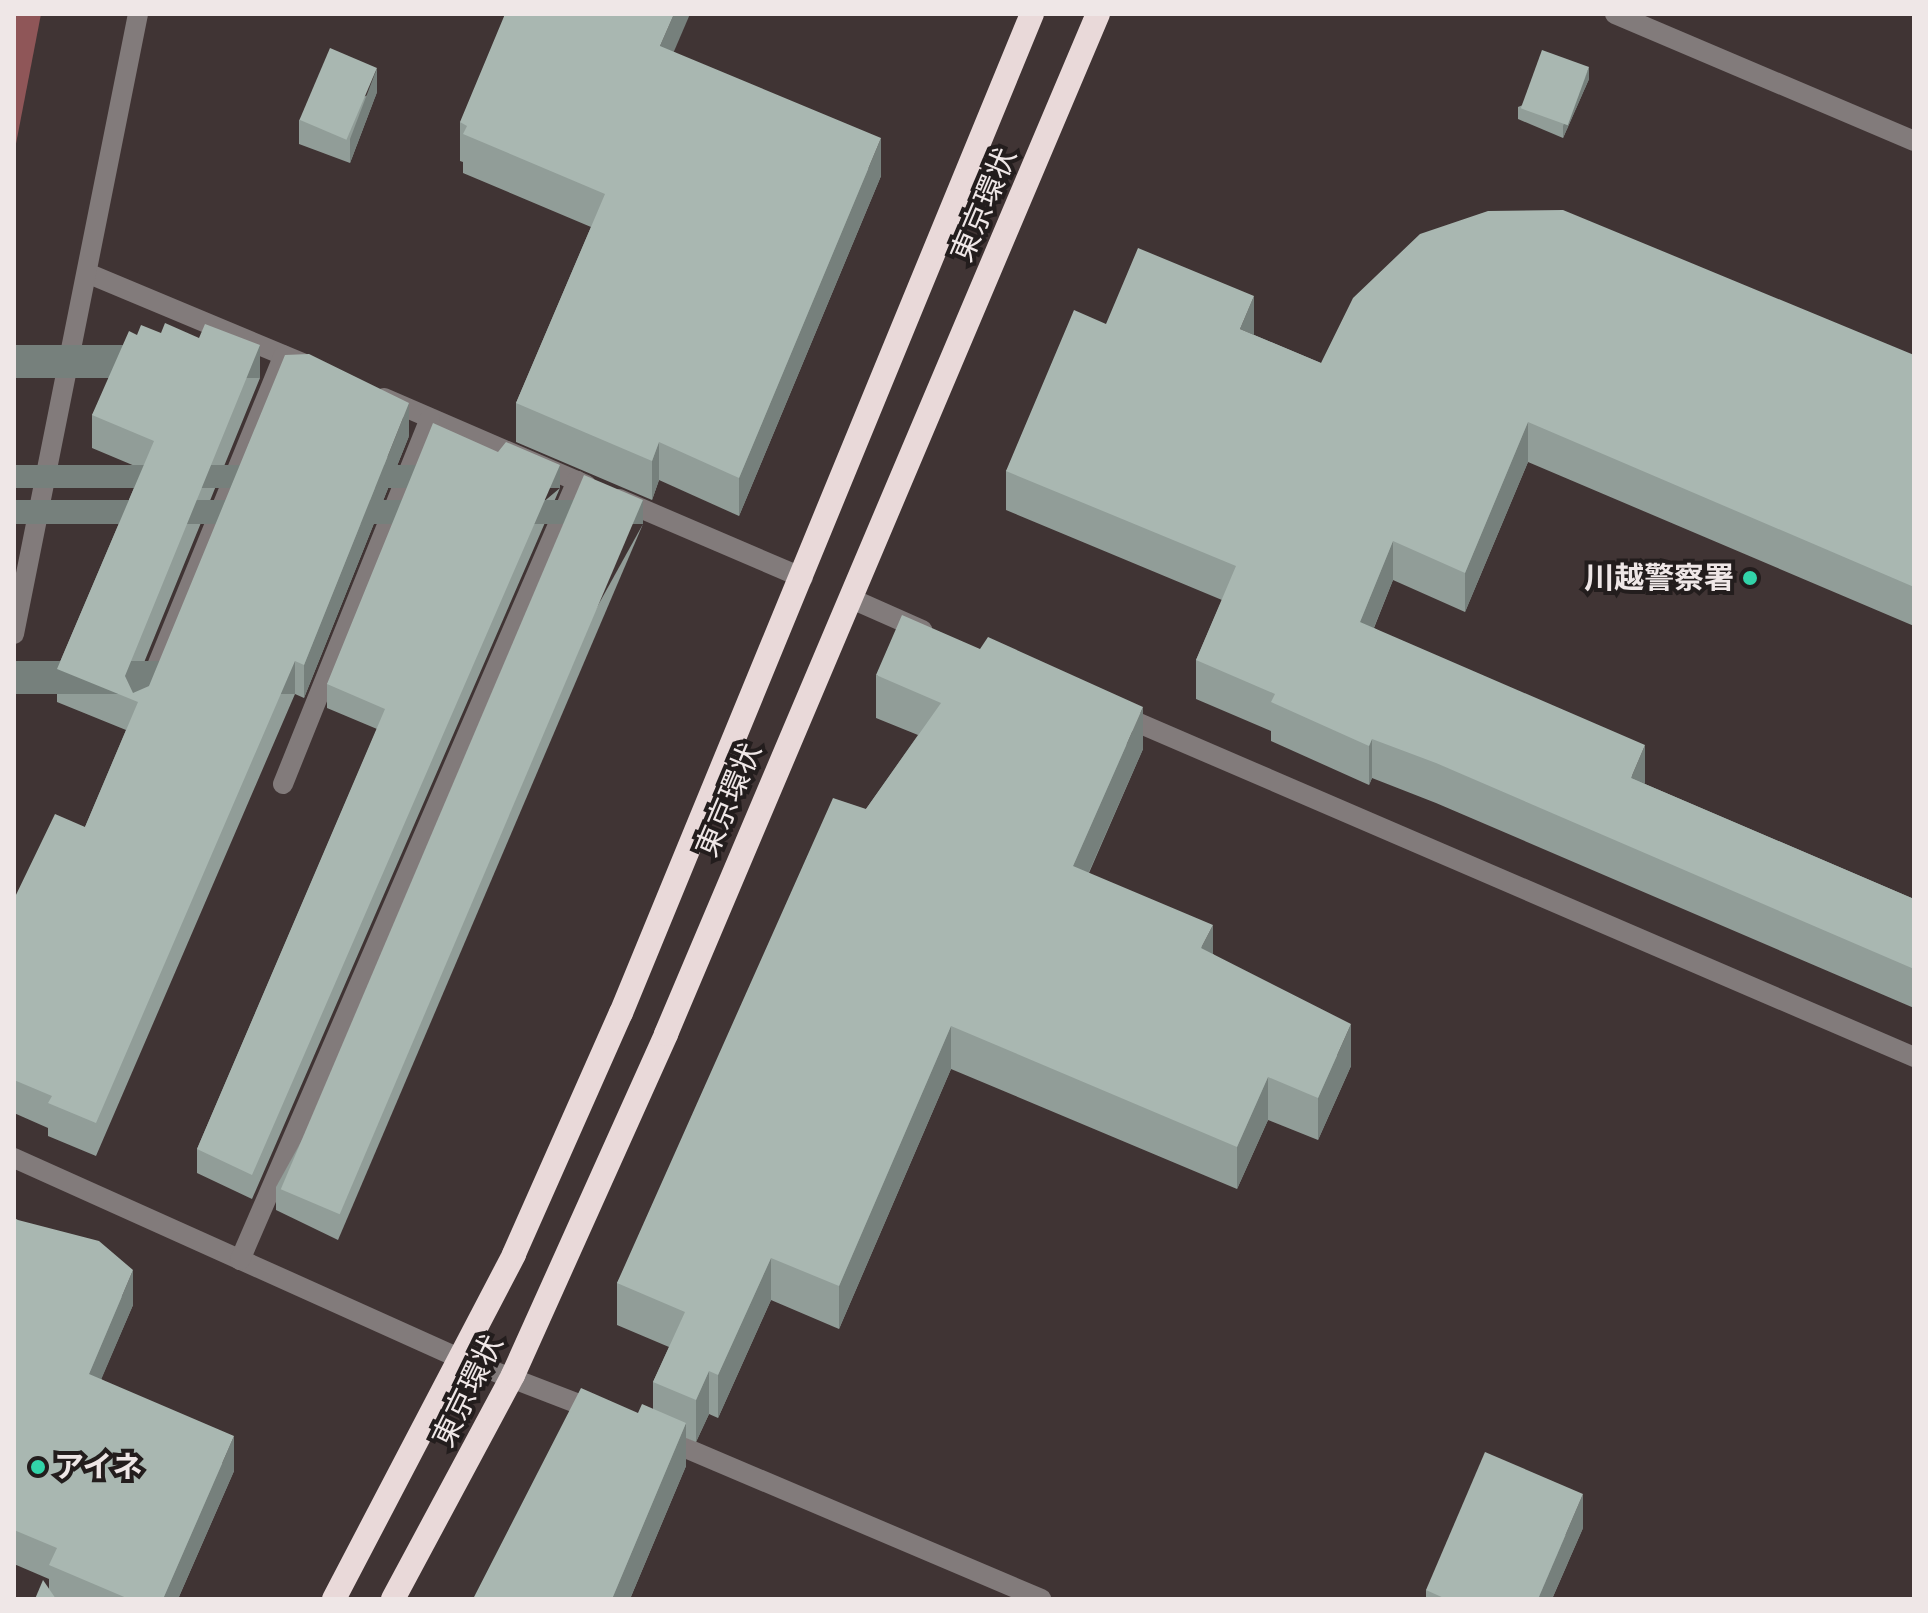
<!DOCTYPE html>
<meta charset="utf-8">
<style>
body{margin:0}
#map{position:relative;width:1928px;height:1613px;overflow:hidden;background:#403434;font-family:Jost,"Noto Sans JP",sans-serif}
div>[style]{position:absolute}
.water>*{inset:0;background:#8f5658}
.minor>*{height:20px;margin:-10px;padding:0 10px;transform-origin:10px;border-radius:10px;background:#827b7b}
.highway>*{height:24px;margin:-12px;padding:0 12px;transform-origin:12px;border-radius:12px;background:#e9d9d9}
.wall>*{inset:0;background:#919d98}
.shaded-wall>*{inset:0;background:#76807c;transform-origin:0 0}
.building>*{inset:0;background:#a9b7b1;transform-origin:0 0}
.dots>*{width:22px;height:22px;translate:-50% -50%;box-sizing:border-box;border:4px solid #231d1d;border-radius:50%}
span{translate:-50% -50%;white-space:nowrap;text-align:center;line-height:1.15;-webkit-text-stroke:8px #231d1d;paint-order:stroke}
.street-label{font-size:30px;color:#efe7e7}
.poi-label{font-size:30px;color:#efe7e7;font-weight:700}
.right{translate:-100% -50%;text-align:right}
.left{translate:0 -50%;text-align:left}
.frame{position:absolute;inset:0;border:16px solid #efe7e7;pointer-events:none}
</style>
<div id="map">
<div class="water">
<div style="clip-path:polygon(14px 14px,41px 14px,14px 154px)"></div>
</div>
<div class="minor">
<div style="left:1615px;top:14px;width:325px;rotate:23deg"></div>
<div style="left:87px;top:273px;width:238px;rotate:22.7deg"></div>
<div style="left:384px;top:398px;width:220px;rotate:23.3deg"></div>
<div style="left:619px;top:499px;width:200px;rotate:23.2deg"></div>
<div style="left:852px;top:599px;width:77px;rotate:23.9deg"></div>
<div style="left:14px;top:634px;width:632px;rotate:-78.69deg"></div>
<div style="left:139px;top:710px;width:383px;rotate:-67.8deg"></div>
<div style="left:1120px;top:715px;width:865px;rotate:23.3deg"></div>
<div style="left:283px;top:784px;width:394px;rotate:-68.1deg"></div>
<div style="left:14px;top:1158px;width:491px;rotate:24.2deg"></div>
<div style="left:462px;top:1359px;width:147px;rotate:21.1deg"></div>
<div style="left:240px;top:1260px;width:849px;rotate:-66.61deg"></div>
<div style="left:662px;top:1438px;width:412px;rotate:23deg"></div>
</div>
<div class="highway">
<div style="left:334px;top:1599px;width:389px;rotate:-62.4deg"></div>
<div style="left:514px;top:1254px;width:264px;rotate:-66.1deg"></div>
<div style="left:621px;top:1013px;width:1080px;rotate:-67.64deg"></div>
<div style="left:393px;top:1599px;width:254px;rotate:-61.8deg"></div>
<div style="left:513px;top:1375px;width:374px;rotate:-65.8deg"></div>
<div style="left:666px;top:1034px;width:1108px;rotate:-67.05deg"></div>
</div>
<div class="wall">
<div style="clip-path:polygon(674px 52px,881px 176px,739px 516px,659px 480px,652px 500px,516px 442px,516px 403px,591px 227px,463px 173px,463px 162px,460px 161px,460px 122px)"></div>
<div style="clip-path:polygon(1589px 79px,1563px 138px,1518px 119px,1518px 107px)"></div>
<div style="clip-path:polygon(377px 92px,350px 163px,299px 144px,299px 120px)"></div>
<div style="clip-path:polygon(1106px 324px,1254px 335px,1321px 363px,1914px 355px,1914px 626px,1528px 462px,1465px 612px,1393px 580px,1374px 628px,1645px 784px,1914px 899px,1914px 1008px,1436px 803px,1372px 778px,1369px 785px,1271px 741px,1271px 731px,1196px 699px,1196px 660px,1222px 600px,1006px 510px,1006px 471px)"></div>
<div style="clip-path:polygon(137px 335px,260px 378px,132px 692px,133px 693px,149px 686px,409px 436px,304px 698px,295px 694px,96px 1156px,48px 1136px,48px 1128px,14px 1113px,14px 899px,85px 827px,126px 730px,57px 702px,57px 669px,142px 469px,92px 448px,92px 415px)"></div>
<div style="clip-path:polygon(560px 488px,252px 1199px,197px 1173px,197px 1149px,377px 729px,327px 708px,327px 684px)"></div>
<div style="clip-path:polygon(643px 524px,338px 1240px,276px 1210px,276px 1187px)"></div>
<div style="clip-path:polygon(876px 675px,1143px 749px,1089px 873px,1213px 954px,1351px 1066px,1318px 1140px,1268px 1120px,1237px 1189px,951px 1069px,839px 1329px,771px 1300px,718px 1418px,709px 1414px,696px 1442px,686px 1438px,686px 1466px,630px 1599px,473px 1599px,638px 1413px,653px 1409px,653px 1382px,669px 1347px,617px 1325px,617px 1283px,866px 809px,918px 735px,876px 718px)"></div>
<div style="clip-path:polygon(14px 1218px,133px 1305px,101px 1379px,234px 1471px,178px 1599px,35px 1599px,49px 1590px,49px 1579px,14px 1564px)"></div>
<div style="clip-path:polygon(1583px 1528px,1552px 1599px,1426px 1599px,1426px 1590px)"></div>
</div>
<div class="shaded-wall">
<div style="clip-path:polygon(674px 14px,690px 14px,660px 84px,660px 46px)"></div>
<div style="clip-path:polygon(1589px 67px,1589px 79px,1563px 138px,1563px 126px)"></div>
<div style="clip-path:polygon(377px 68px,377px 92px,350px 163px,350px 139px)"></div>
<div style="clip-path:polygon(881px 138px,881px 176px,739px 516px,739px 478px)"></div>
<div style="clip-path:polygon(1254px 296px,1254px 335px,1240px 329px)"></div>
<div style="left:260px;top:345px;width:33px;height:357px;rotate:90deg"></div>
<div style="clip-path:polygon(409px 403px,409px 436px,304px 698px,304px 665px)"></div>
<div style="clip-path:polygon(1528px 422px,1528px 462px,1465px 612px,1465px 573px)"></div>
<div style="clip-path:polygon(659px 442px,659px 480px,652px 500px,652px 461px)"></div>
<div style="left:560px;top:465px;width:23px;height:774px;rotate:90deg"></div>
<div style="left:643px;top:500px;width:24px;height:778px;rotate:90deg"></div>
<div style="clip-path:polygon(1393px 541px,1393px 580px,1360px 662px,1360px 622px)"></div>
<div style="left:295px;top:661px;width:33px;height:503px;rotate:90deg"></div>
<div style="clip-path:polygon(1143px 707px,1143px 749px,1073px 908px,1073px 866px)"></div>
<div style="clip-path:polygon(1372px 739px,1372px 778px,1369px 785px,1369px 746px)"></div>
<div style="clip-path:polygon(1645px 745px,1645px 784px,1631px 778px)"></div>
<div style="clip-path:polygon(1213px 925px,1213px 967px,1201px 948px)"></div>
<div style="clip-path:polygon(1351px 1024px,1351px 1066px,1318px 1140px,1318px 1098px)"></div>
<div style="clip-path:polygon(951px 1026px,951px 1069px,839px 1329px,839px 1286px)"></div>
<div style="clip-path:polygon(1268px 1077px,1268px 1120px,1237px 1189px,1237px 1147px)"></div>
<div style="clip-path:polygon(771px 1258px,771px 1300px,718px 1418px,718px 1375px)"></div>
<div style="clip-path:polygon(133px 1270px,133px 1305px,89px 1408px,89px 1374px)"></div>
<div style="clip-path:polygon(709px 1371px,709px 1414px,696px 1442px,696px 1400px)"></div>
<div style="clip-path:polygon(686px 1423px,686px 1466px,630px 1599px,612px 1599px)"></div>
<div style="clip-path:polygon(234px 1436px,234px 1471px,178px 1599px,163px 1599px)"></div>
<div style="clip-path:polygon(1583px 1494px,1583px 1528px,1552px 1599px,1538px 1599px)"></div>
</div>
<div class="building">
<div style="clip-path:polygon(505px 14px,674px 14px,660px 46px,881px 138px,739px 478px,659px 442px,652px 461px,516px 403px,605px 194px,463px 134px,467px 126px,460px 122px)"></div>
<div style="left:330px;top:48px;width:51px;height:78px;rotate:23deg"></div>
<div style="left:1542px;top:50px;width:50px;height:62px;rotate:20deg"></div>
<div style="clip-path:polygon(1563px 210px,1914px 355px,1914px 587px,1528px 422px,1465px 573px,1393px 541px,1360px 622px,1645px 745px,1631px 778px,1914px 899px,1914px 969px,1436px 763px,1372px 739px,1369px 746px,1271px 702px,1275px 694px,1196px 660px,1236px 566px,1006px 471px,1074px 310px,1106px 324px,1138px 248px,1254px 296px,1240px 329px,1321px 363px,1353px 298px,1420px 234px,1488px 211px)"></div>
<div style="clip-path:polygon(165px 323px,199px 338px,205px 324px,260px 345px,125px 676px,133px 693px,149px 686px,285px 355px,309px 354px,409px 403px,304px 665px,295px 661px,96px 1123px,48px 1103px,52px 1096px,14px 1080px,14px 899px,55px 814px,85px 827px,138px 702px,57px 669px,154px 441px,92px 415px,129px 331px,137px 335px,141px 325px,161px 333px)"></div>
<div style="clip-path:polygon(433px 423px,498px 452px,506px 442px,560px 465px,252px 1175px,197px 1149px,385px 709px,327px 684px)"></div>
<div style="left:584px;top:475px;width:64px;height:776px;rotate:23deg"></div>
<div style="clip-path:polygon(902px 615px,980px 649px,988px 637px,1143px 707px,1073px 866px,1213px 925px,1201px 948px,1351px 1024px,1318px 1098px,1268px 1077px,1237px 1147px,951px 1026px,839px 1286px,771px 1258px,718px 1375px,709px 1371px,696px 1400px,653px 1382px,685px 1312px,617px 1283px,833px 798px,866px 809px,941px 703px,876px 675px)"></div>
<div style="clip-path:polygon(14px 1218px,18px 1220px,99px 1241px,133px 1270px,89px 1374px,234px 1436px,163px 1599px,129px 1599px,49px 1565px,57px 1548px,14px 1530px)"></div>
<div style="clip-path:polygon(581px 1388px,638px 1413px,642px 1404px,686px 1423px,612px 1599px,473px 1599px)"></div>
<div style="clip-path:polygon(1485px 1452px,1583px 1494px,1538px 1599px,1446px 1599px,1426px 1590px)"></div>
<div style="clip-path:polygon(43px 1580px,56px 1599px,35px 1599px)"></div>
</div>
<div class="dots">
<div style="left:1750px;top:578px;background:#32d4a9"></div>
<div style="left:38px;top:1467px;background:#32d4a9"></div>
</div>
<div class="street-label">
<span style="left:984px;top:205px;rotate:-67deg">東京環状</span>
<span style="left:729px;top:800px;rotate:-67deg">東京環状</span>
<span style="left:468px;top:1391px;rotate:-64deg">東京環状</span>
</div>
<div class="poi-label">
<span class="right" style="left:1734px;top:578px">川越警察署</span>
<span class="left" style="left:54px;top:1467px">アイネ</span>
</div>
<div class="frame"></div>
</div>
